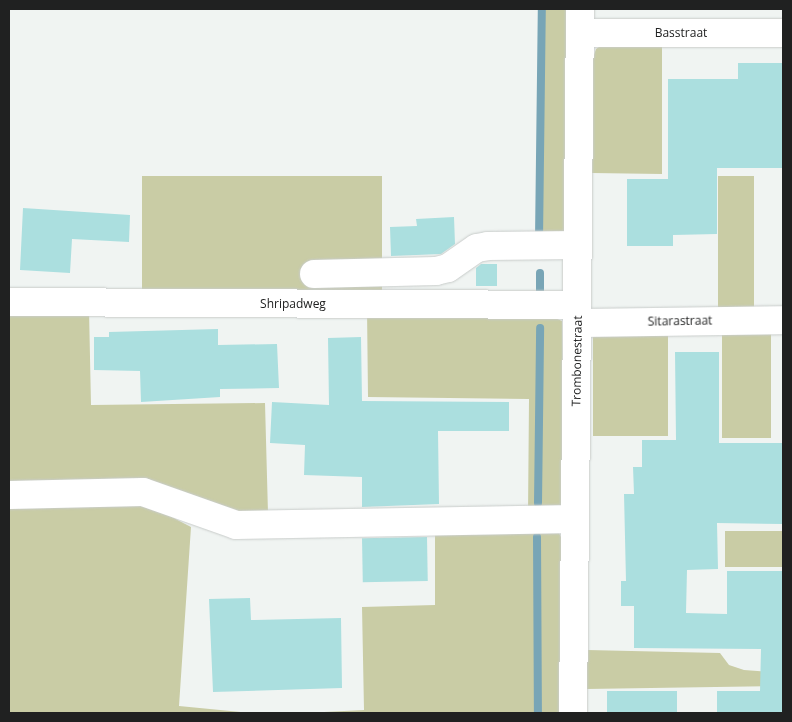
<!DOCTYPE html>
<style>
body{margin:0}
#map{position:relative;width:792px;height:722px;overflow:hidden;background:#f0f4f2;font-family:"Open Sans",sans-serif}
div>[style]{position:absolute}
.green>*{inset:0;background:#c9cca5;transform-origin:0 0}
.stream>*{height:8px;margin:-4px;padding:0 4px;transform-origin:4px;border-radius:4px;background:#78a5b6}
.building>*{inset:0;background:#abdfdf;transform-origin:0 0}
.roads{filter:drop-shadow(0 0 1px #c8ccca) drop-shadow(0 0 1px #c8ccca)}
.minor>*{height:28px;margin:-14px;padding:0 14px;transform-origin:14px;border-radius:14px;background:#fff}
span{translate:-50% -50%;white-space:nowrap;text-align:center;line-height:1.15;-webkit-text-stroke:4px #fff;paint-order:stroke}
.street-label{font-size:12px;color:#202121}
.frame{position:absolute;inset:0;border:10px solid #202121;pointer-events:none}
</style>
<div id="map">
<div class="green">
<div style="left:542px;top:9px;width:25px;height:230px"></div>
<div style="clip-path:polygon(602px 45px,662px 45px,662px 174px,592px 173px,593px 58px,596px 49px)"></div>
<div style="left:382px;top:176px;width:122px;height:240px;rotate:90deg"></div>
<div style="left:718px;top:176px;width:36px;height:136px"></div>
<div style="clip-path:polygon(9px 309px,89px 309px,91px 405px,265px 403px,268px 513px,217px 512px,9px 487px)"></div>
<div style="clip-path:polygon(367px 309px,548px 315px,562px 321px,564px 503px,554px 513px,528px 514px,529px 399px,368px 397px)"></div>
<div style="left:722px;top:327px;width:49px;height:111px"></div>
<div style="left:668px;top:332px;width:104px;height:75px;rotate:90deg"></div>
<div style="clip-path:polygon(9px 501px,143px 502px,191px 527px,179px 706px,251px 713px,9px 713px)"></div>
<div style="clip-path:polygon(435px 526px,557px 529px,562px 539px,561px 713px,304px 713px,364px 710px,362px 607px,435px 605px)"></div>
<div style="left:725px;top:531px;width:58px;height:36px"></div>
<div style="clip-path:polygon(587px 650px,720px 653px,729px 665px,744px 670px,783px 673px,783px 686px,586px 689px)"></div>
</div>
<div class="stream">
<div style="left:539px;top:239px;width:230px;rotate:-89.3deg"></div>
<div style="left:540px;top:273px;width:23px;rotate:90deg"></div>
<div style="left:538px;top:503px;width:175px;rotate:-89.3deg"></div>
<div style="left:537px;top:537px;width:176px;rotate:89.7deg"></div>
</div>
<div class="building">
<div style="clip-path:polygon(738px 63px,783px 63px,783px 168px,717px 168px,717px 234px,673px 235px,673px 246px,627px 246px,627px 179px,668px 179px,668px 79px,738px 79px)"></div>
<div style="clip-path:polygon(23px 208px,130px 215px,129px 242px,72px 239px,70px 273px,20px 270px)"></div>
<div style="clip-path:polygon(454px 217px,455px 244px,441px 254px,391px 256px,390px 227px,417px 226px,416px 219px)"></div>
<div style="clip-path:polygon(481px 264px,497px 264px,497px 286px,476px 286px,476px 268px)"></div>
<div style="clip-path:polygon(218px 329px,218px 345px,277px 344px,279px 388px,220px 389px,220px 397px,141px 402px,140px 371px,94px 370px,94px 337px,109px 337px,109px 332px)"></div>
<div style="clip-path:polygon(361px 337px,362px 401px,509px 402px,509px 431px,438px 431px,439px 504px,362px 507px,362px 477px,304px 475px,305px 445px,270px 443px,272px 402px,329px 405px,328px 338px)"></div>
<div style="clip-path:polygon(675px 352px,719px 352px,719px 443px,783px 443px,783px 524px,717px 523px,718px 569px,687px 570px,686px 613px,727px 614px,727px 571px,783px 571px,783px 713px,717px 713px,717px 691px,760px 691px,761px 649px,634px 648px,634px 606px,621px 606px,621px 581px,626px 581px,624px 494px,634px 494px,633px 467px,642px 467px,642px 440px,676px 440px)"></div>
<div style="left:427px;top:537px;width:44px;height:65px;rotate:89deg"></div>
<div style="clip-path:polygon(250px 598px,251px 620px,341px 618px,342px 688px,213px 692px,209px 599px)"></div>
<div style="left:677px;top:691px;width:22px;height:70px;rotate:90deg"></div>
</div>
<div class="roads">
<div class="minor">
<div style="left:580px;top:33px;width:203px"></div>
<div style="left:314px;top:274px;width:122px;rotate:-1.4deg"></div>
<div style="left:436px;top:271px;width:12px;rotate:-14deg"></div>
<div style="left:448px;top:268px;width:35px;rotate:-35deg"></div>
<div style="left:477px;top:248px;width:11px;rotate:-10deg"></div>
<div style="left:488px;top:246px;width:89px;rotate:-0.6deg"></div>
<div style="left:9px;top:302px;width:568px;rotate:0.3deg"></div>
<div style="left:578px;top:323px;width:205px;rotate:-0.8deg"></div>
<div style="left:9px;top:495px;width:134px;rotate:-1.3deg"></div>
<div style="left:143px;top:492px;width:99px;rotate:19.5deg"></div>
<div style="left:236px;top:525px;width:339px;rotate:-1deg"></div>
<div style="left:573px;top:713px;width:704px;rotate:-89.43deg"></div>
</div>
</div>
<div class="street-label">
<span style="left:681px;top:33px">Basstraat</span>
<span style="left:293px;top:304px">Shripadweg</span>
<span style="left:680px;top:321px;rotate:-1deg">Sitarastraat</span>
<span style="left:577px;top:361px;rotate:-89deg">Trombonestraat</span>
</div>
<div class="frame"></div>
</div>
